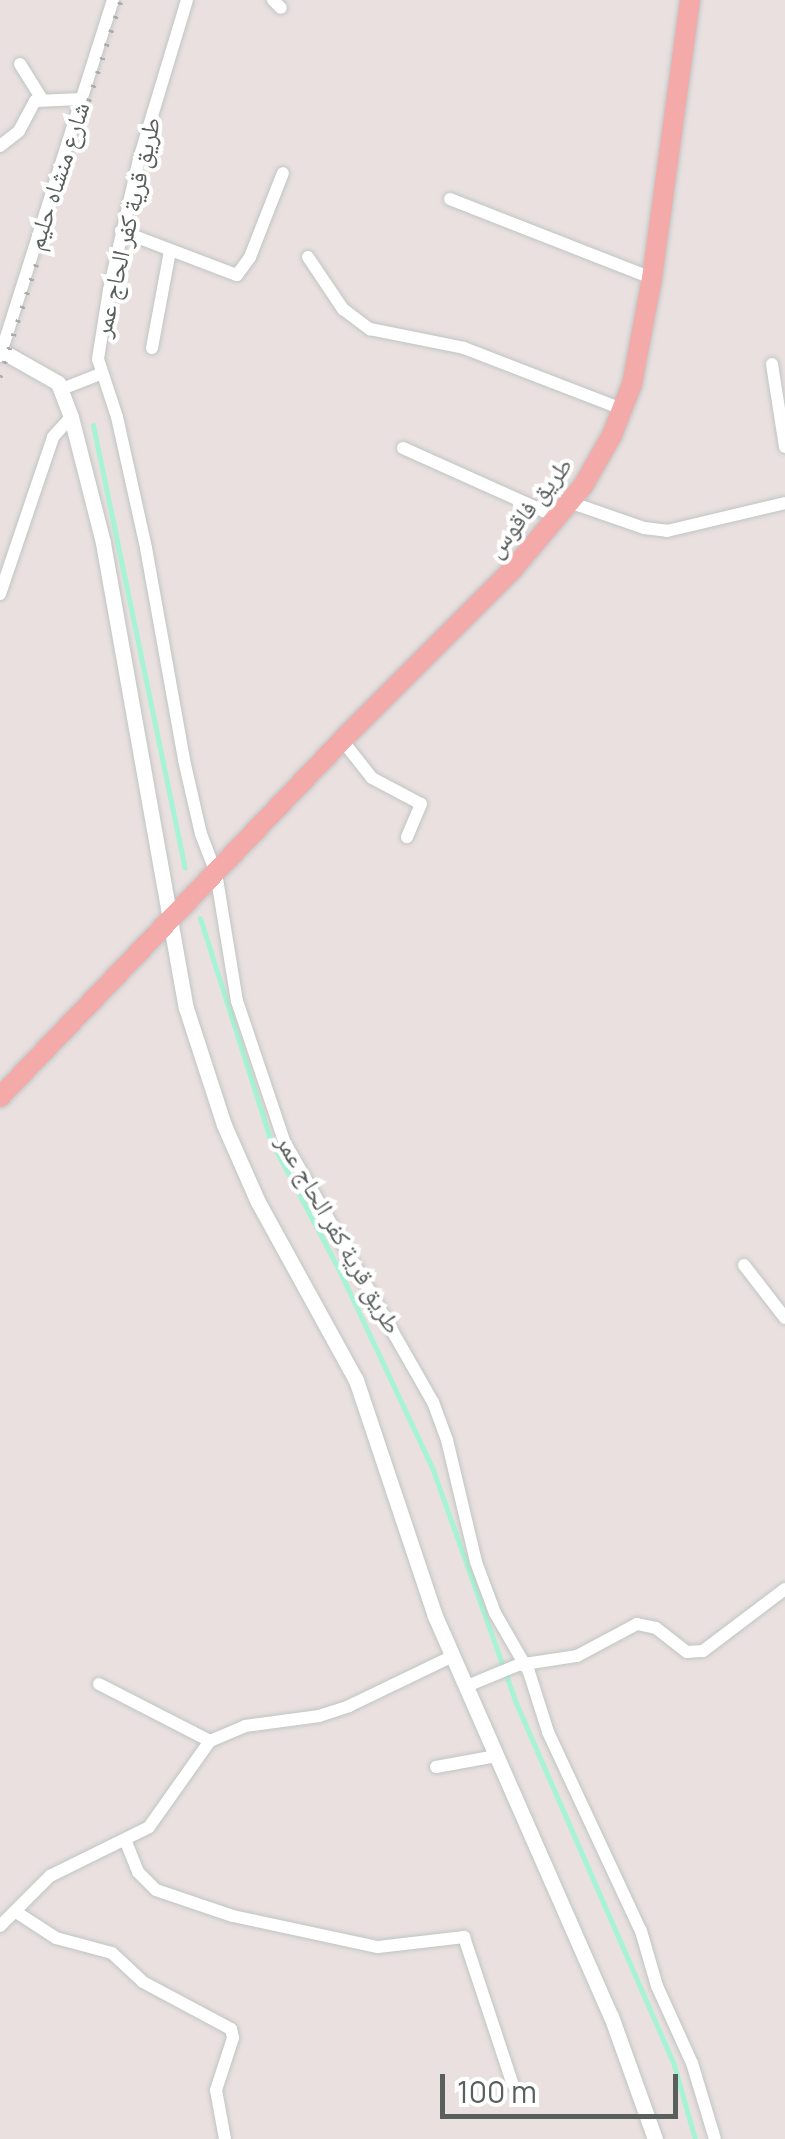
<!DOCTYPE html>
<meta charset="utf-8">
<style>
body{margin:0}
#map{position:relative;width:785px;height:2139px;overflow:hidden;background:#eae0e0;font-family:Manrope,"Noto Naskh Arabic",sans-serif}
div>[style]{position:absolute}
.stream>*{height:5px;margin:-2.5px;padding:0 2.5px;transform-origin:2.5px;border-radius:2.5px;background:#a6f4d5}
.roads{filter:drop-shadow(0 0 2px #bfc5c3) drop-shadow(0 0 2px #bfc5c3)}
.minor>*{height:12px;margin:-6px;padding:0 6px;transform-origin:6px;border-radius:6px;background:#fff}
.tertiary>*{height:15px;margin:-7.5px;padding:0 7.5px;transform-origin:7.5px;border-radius:7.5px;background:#fff}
.primary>*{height:20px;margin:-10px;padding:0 10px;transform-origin:10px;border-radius:10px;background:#f5aaaa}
.rail>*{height:5px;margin-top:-2.5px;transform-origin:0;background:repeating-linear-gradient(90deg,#aaabab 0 2.5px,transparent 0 14.5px)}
span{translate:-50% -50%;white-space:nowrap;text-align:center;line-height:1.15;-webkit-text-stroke:8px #fff;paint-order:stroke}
.street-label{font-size:25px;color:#595f5d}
.scale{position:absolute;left:440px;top:2074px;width:238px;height:45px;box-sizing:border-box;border:5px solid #595f5d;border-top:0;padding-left:12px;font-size:30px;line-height:35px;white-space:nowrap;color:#595f5d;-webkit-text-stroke:8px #fff;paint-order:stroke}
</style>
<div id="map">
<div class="stream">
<div style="left:93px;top:425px;width:452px;rotate:78.3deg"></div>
<div style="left:200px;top:918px;width:232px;rotate:72.4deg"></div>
<div style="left:270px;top:1139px;width:150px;rotate:62.2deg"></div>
<div style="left:340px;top:1272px;width:219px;rotate:64.8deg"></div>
<div style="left:433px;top:1470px;width:247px;rotate:70.4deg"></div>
<div style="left:516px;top:1703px;width:395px;rotate:66.4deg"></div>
<div style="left:674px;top:2065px;width:77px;rotate:74.2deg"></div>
</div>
<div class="roads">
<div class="minor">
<div style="left:187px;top:0;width:166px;rotate:106.8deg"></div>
<div style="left:139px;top:159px;width:134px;rotate:102.9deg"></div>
<div style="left:109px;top:290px;width:70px;rotate:99.1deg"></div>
<div style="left:98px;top:359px;width:61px;rotate:71.9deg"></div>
<div style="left:117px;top:417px;width:134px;rotate:77.5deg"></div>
<div style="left:146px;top:548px;width:215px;rotate:79.8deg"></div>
<div style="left:184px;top:760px;width:76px;rotate:77.1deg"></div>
<div style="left:201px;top:834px;width:42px;rotate:69deg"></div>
<div style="left:216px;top:873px;width:130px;rotate:80.7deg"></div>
<div style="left:237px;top:1001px;width:148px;rotate:71.4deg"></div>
<div style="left:284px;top:1141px;width:301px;rotate:60.3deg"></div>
<div style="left:433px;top:1402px;width:40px;rotate:69.8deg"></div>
<div style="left:447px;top:1440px;width:125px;rotate:76.6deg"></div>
<div style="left:476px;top:1562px;width:54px;rotate:69.6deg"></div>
<div style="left:495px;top:1613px;width:68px;rotate:60deg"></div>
<div style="left:529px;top:1672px;width:63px;rotate:72.4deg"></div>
<div style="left:548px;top:1732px;width:220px;rotate:65deg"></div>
<div style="left:641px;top:1931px;width:57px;rotate:73.8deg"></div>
<div style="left:657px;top:1986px;width:85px;rotate:65.6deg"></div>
<div style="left:692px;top:2063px;width:79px;rotate:73.2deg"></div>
<div style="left:273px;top:0;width:11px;rotate:45deg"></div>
<div style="left:20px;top:64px;width:40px;rotate:58deg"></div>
<div style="left:0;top:146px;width:24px;rotate:-38deg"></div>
<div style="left:19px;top:131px;width:34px;rotate:-62deg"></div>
<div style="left:35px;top:101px;width:47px;rotate:-2.4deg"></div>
<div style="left:450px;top:199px;width:217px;rotate:21.4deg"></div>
<div style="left:121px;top:231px;width:124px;rotate:20.8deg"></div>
<div style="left:237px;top:275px;width:22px;rotate:-54deg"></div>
<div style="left:250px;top:257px;width:90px;rotate:-68.6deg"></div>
<div style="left:308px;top:257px;width:63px;rotate:56.1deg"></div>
<div style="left:343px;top:309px;width:34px;rotate:37deg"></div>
<div style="left:370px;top:329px;width:96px;rotate:11.4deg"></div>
<div style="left:464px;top:348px;width:169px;rotate:21.1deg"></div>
<div style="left:152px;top:348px;width:99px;rotate:-79.5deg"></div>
<div style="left:0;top:356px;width:374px;rotate:-72.4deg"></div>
<div style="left:772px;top:364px;width:84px;rotate:81.1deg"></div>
<div style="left:62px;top:389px;width:41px;rotate:-21.5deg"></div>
<div style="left:403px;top:448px;width:171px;rotate:24.2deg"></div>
<div style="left:572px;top:503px;width:76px;rotate:19.1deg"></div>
<div style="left:644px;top:528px;width:23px;rotate:7deg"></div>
<div style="left:667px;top:531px;width:121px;rotate:-13.3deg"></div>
<div style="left:0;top:594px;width:166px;rotate:-71.3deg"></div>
<div style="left:53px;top:437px;width:27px;rotate:-48deg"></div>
<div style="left:342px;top:740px;width:48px;rotate:51.7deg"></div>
<div style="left:372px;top:778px;width:55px;rotate:28deg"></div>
<div style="left:421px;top:804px;width:36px;rotate:113deg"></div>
<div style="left:744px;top:1265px;width:67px;rotate:52.3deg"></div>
<div style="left:99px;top:1684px;width:125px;rotate:27.2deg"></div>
<div style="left:467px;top:1686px;width:55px;rotate:-22.4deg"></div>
<div style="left:518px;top:1665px;width:60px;rotate:-8.7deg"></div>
<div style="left:577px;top:1656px;width:68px;rotate:-28.1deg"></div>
<div style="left:637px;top:1624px;width:19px;rotate:12deg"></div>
<div style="left:656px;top:1628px;width:39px;rotate:38deg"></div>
<div style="left:687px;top:1652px;width:16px;rotate:-4deg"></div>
<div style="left:703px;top:1651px;width:103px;rotate:-37.1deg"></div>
<div style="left:436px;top:1767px;width:61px;rotate:-10.4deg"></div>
<div style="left:126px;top:1842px;width:32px;rotate:68deg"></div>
<div style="left:138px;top:1872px;width:25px;rotate:45deg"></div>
<div style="left:156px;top:1890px;width:81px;rotate:18.7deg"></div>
<div style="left:233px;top:1916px;width:148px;rotate:12.1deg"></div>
<div style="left:378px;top:1947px;width:87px;rotate:-6.6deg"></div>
<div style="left:464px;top:1937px;width:156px;rotate:71.7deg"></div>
<div style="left:16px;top:1912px;width:48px;rotate:33deg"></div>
<div style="left:56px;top:1938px;width:58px;rotate:15deg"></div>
<div style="left:112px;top:1953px;width:42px;rotate:43.1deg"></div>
<div style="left:143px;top:1982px;width:100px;rotate:28.1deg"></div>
<div style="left:231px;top:2029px;width:9px;rotate:77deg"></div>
<div style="left:233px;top:2038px;width:55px;rotate:108.1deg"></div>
<div style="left:216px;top:2090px;width:50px;rotate:79.6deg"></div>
<div style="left:0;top:1926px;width:71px;rotate:-45deg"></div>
<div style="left:50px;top:1876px;width:110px;rotate:-26.3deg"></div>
<div style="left:149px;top:1827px;width:105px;rotate:-54.7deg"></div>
<div style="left:210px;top:1741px;width:38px;rotate:-23deg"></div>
<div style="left:245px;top:1726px;width:75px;rotate:-7.7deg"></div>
<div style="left:319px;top:1716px;width:32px;rotate:-18deg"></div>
<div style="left:349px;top:1706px;width:113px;rotate:-25.7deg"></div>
</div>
<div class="tertiary">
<div style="left:0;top:350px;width:67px;rotate:29.6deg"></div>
<div style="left:58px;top:383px;width:36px;rotate:69deg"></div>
<div style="left:71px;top:417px;width:130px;rotate:75.7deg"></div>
<div style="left:103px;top:543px;width:472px;rotate:79.9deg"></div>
<div style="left:186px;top:1008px;width:123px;rotate:72deg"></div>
<div style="left:224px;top:1125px;width:84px;rotate:66.2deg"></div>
<div style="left:258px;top:1202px;width:203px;rotate:61.2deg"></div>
<div style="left:356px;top:1380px;width:249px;rotate:71.5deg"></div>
<div style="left:435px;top:1616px;width:437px;rotate:66.3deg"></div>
<div style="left:611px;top:2016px;width:131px;rotate:70.3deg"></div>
</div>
<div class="primary">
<div style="left:0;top:1097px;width:494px;rotate:-46.2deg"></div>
<div style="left:342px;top:740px;width:242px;rotate:-45deg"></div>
<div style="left:513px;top:569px;width:109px;rotate:-49.9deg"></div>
<div style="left:583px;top:486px;width:59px;rotate:-60.4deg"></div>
<div style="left:612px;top:435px;width:55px;rotate:-68.6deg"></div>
<div style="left:632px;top:384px;width:108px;rotate:-79.3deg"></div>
<div style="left:652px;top:278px;width:281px;rotate:-82.2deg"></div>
</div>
</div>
<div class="rail">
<div style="left:0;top:377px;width:396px;rotate:-72.2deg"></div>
</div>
<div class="street-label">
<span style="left:58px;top:176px;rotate:-72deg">شارع منشاه حليم</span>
<span style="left:127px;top:227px;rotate:-77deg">طريق قرية كفر الحاج عمر</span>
<span style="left:529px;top:507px;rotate:-51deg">طريق فاقوس</span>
<span style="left:339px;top:1234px;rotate:60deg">طريق قرية كفر الحاج عمر</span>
</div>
<div class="scale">100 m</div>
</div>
